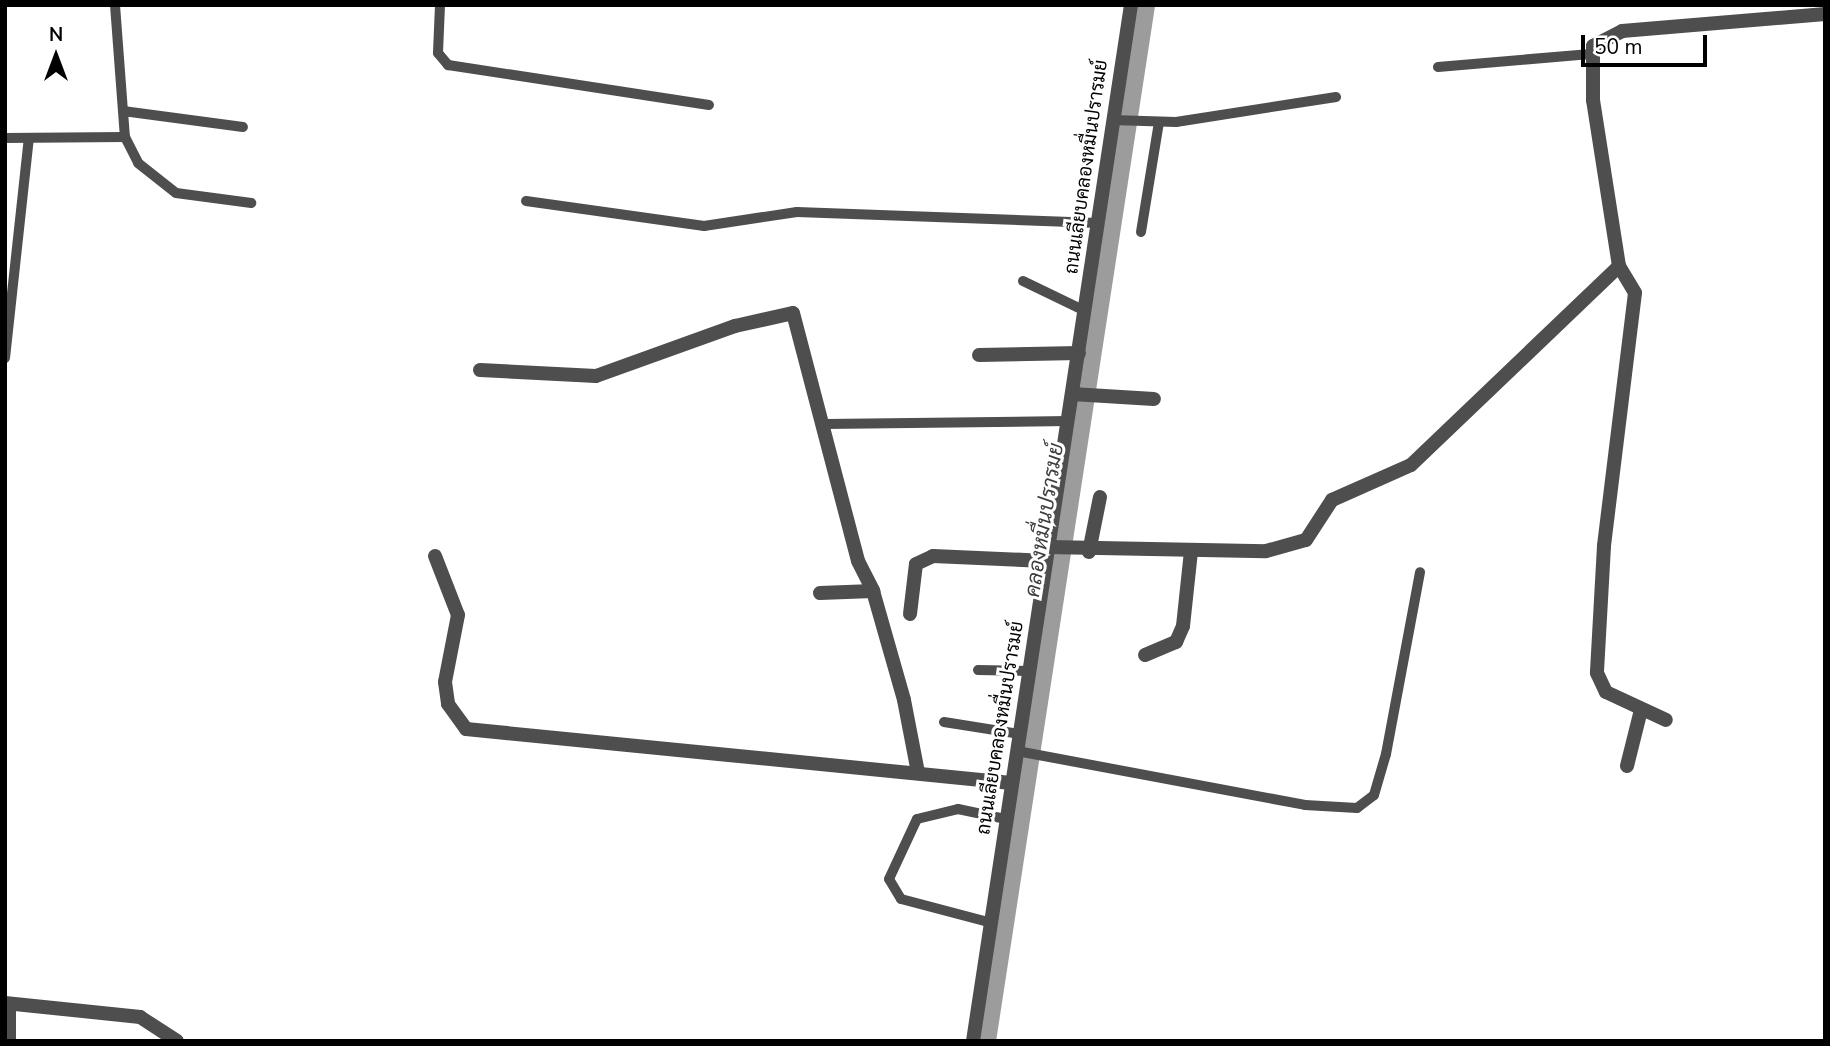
<!DOCTYPE html>
<meta charset="utf-8">
<style>
body{margin:0}
#map{position:relative;width:1830px;height:1046px;overflow:hidden;background:#fff;font-family:"Nunito Sans",Sarabun,sans-serif}
div>[style]{position:absolute}
.canal>*{height:18px;margin:-9px;padding:0 9px;transform-origin:9px;border-radius:9px;background:#9c9c9c}
.lane>*{height:10px;margin:-5px;padding:0 5px;transform-origin:5px;border-radius:5px;background:#4e4e4e}
.street>*{height:14px;margin:-7px;padding:0 7px;transform-origin:7px;border-radius:7px;background:#4e4e4e}
span{translate:-50% -50%;white-space:nowrap;text-align:center;line-height:1.15;-webkit-text-stroke:6px #fff;paint-order:stroke}
.street-label{font-size:19px;color:#000}
.water-label{font-size:21px;color:#3d3d3d;font-style:italic}
.frame{position:absolute;inset:0;border:7px solid #000;pointer-events:none}
.north{position:absolute;left:21px;top:21px;width:70px;height:70px;-webkit-text-stroke:5px #fff;paint-order:stroke;rotate:0deg;font-size:19px;font-weight:700;line-height:28px;text-align:center;color:#000}
.north::after{content:'';display:block;margin:auto;width:24px;height:32px;background:#000;clip-path:polygon(50% 0,100% 100%,50% 72%,0 100%)}
.scale{position:absolute;left:1581px;top:35px;width:126px;height:32px;box-sizing:border-box;border:4px solid #000;border-top:0;padding-left:9px;font-size:21px;line-height:24px;white-space:nowrap;color:#000;-webkit-text-stroke:5px #fff;paint-order:stroke}
</style>
<div id="map">
<div class="canal">
<div style="left:987px;top:1041px;width:1048px;rotate:-81.27deg"></div>
</div>
<div class="lane">
<div style="left:115px;top:5px;width:132px;rotate:85.7deg"></div>
<div style="left:125px;top:137px;width:29px;rotate:63deg"></div>
<div style="left:138px;top:163px;width:48px;rotate:38.3deg"></div>
<div style="left:176px;top:193px;width:76px;rotate:7.6deg"></div>
<div style="left:440px;top:5px;width:48px;rotate:92.4deg"></div>
<div style="left:438px;top:53px;width:16px;rotate:50deg"></div>
<div style="left:448px;top:65px;width:264px;rotate:8.7deg"></div>
<div style="left:1438px;top:67px;width:153px;rotate:-4.9deg"></div>
<div style="left:123px;top:111px;width:121px;rotate:7.6deg"></div>
<div style="left:1112px;top:120px;width:64px;rotate:1.8deg"></div>
<div style="left:1176px;top:122px;width:162px;rotate:-8.9deg"></div>
<div style="left:5px;top:138px;width:120px;rotate:-0.5deg"></div>
<div style="left:526px;top:201px;width:180px;rotate:8deg"></div>
<div style="left:704px;top:226px;width:94px;rotate:-8.6deg"></div>
<div style="left:797px;top:212px;width:301px;rotate:2.1deg"></div>
<div style="left:1141px;top:232px;width:111px;rotate:-80.7deg"></div>
<div style="left:1023px;top:281px;width:69px;rotate:25.8deg"></div>
<div style="left:5px;top:358px;width:221px;rotate:-83.8deg"></div>
<div style="left:825px;top:424px;width:243px;rotate:-0.7deg"></div>
<div style="left:978px;top:670px;width:52px;rotate:1.1deg"></div>
<div style="left:944px;top:722px;width:77px;rotate:9deg"></div>
<div style="left:1017px;top:751px;width:293px;rotate:10.6deg"></div>
<div style="left:1305px;top:805px;width:52px;rotate:3.3deg"></div>
<div style="left:1357px;top:808px;width:21px;rotate:-37deg"></div>
<div style="left:1374px;top:795px;width:43px;rotate:-73.7deg"></div>
<div style="left:1386px;top:754px;width:185px;rotate:-79.4deg"></div>
<div style="left:992px;top:923px;width:94px;rotate:-165.2deg"></div>
<div style="left:901px;top:899px;width:23px;rotate:-121deg"></div>
<div style="left:889px;top:879px;width:66px;rotate:-65deg"></div>
<div style="left:917px;top:819px;width:42px;rotate:-13.7deg"></div>
<div style="left:958px;top:809px;width:48px;rotate:12deg"></div>
</div>
<div class="street">
<div style="left:1619px;top:266px;width:31px;rotate:59deg"></div>
<div style="left:1635px;top:293px;width:255px;rotate:97deg"></div>
<div style="left:1604px;top:546px;width:127px;rotate:93.2deg"></div>
<div style="left:1597px;top:673px;width:21px;rotate:65deg"></div>
<div style="left:1606px;top:692px;width:66px;rotate:25deg"></div>
<div style="left:979px;top:355px;width:100px;rotate:-1.1deg"></div>
<div style="left:480px;top:370px;width:116px;rotate:3deg"></div>
<div style="left:596px;top:376px;width:148px;rotate:-19.8deg"></div>
<div style="left:735px;top:326px;width:59px;rotate:-12.6deg"></div>
<div style="left:793px;top:313px;width:256px;rotate:75.3deg"></div>
<div style="left:858px;top:561px;width:34px;rotate:63deg"></div>
<div style="left:873px;top:591px;width:113px;rotate:74.1deg"></div>
<div style="left:904px;top:700px;width:74px;rotate:79.1deg"></div>
<div style="left:1072px;top:394px;width:82px;rotate:3.5deg"></div>
<div style="left:1048px;top:547px;width:218px;rotate:1.1deg"></div>
<div style="left:1266px;top:551px;width:41px;rotate:-15.4deg"></div>
<div style="left:1306px;top:540px;width:48px;rotate:-57deg"></div>
<div style="left:1332px;top:500px;width:86px;rotate:-23.9deg"></div>
<div style="left:1411px;top:465px;width:288px;rotate:-43.7deg"></div>
<div style="left:1619px;top:266px;width:168px;rotate:-98.9deg"></div>
<div style="left:1593px;top:100px;width:54px;rotate:-90deg"></div>
<div style="left:1593px;top:46px;width:33px;rotate:-27deg"></div>
<div style="left:1622px;top:31px;width:204px;rotate:-4.8deg"></div>
<div style="left:1089px;top:552px;width:56px;rotate:-78.7deg"></div>
<div style="left:435px;top:556px;width:63px;rotate:68.7deg"></div>
<div style="left:458px;top:615px;width:68px;rotate:101deg"></div>
<div style="left:445px;top:682px;width:22px;rotate:82deg"></div>
<div style="left:448px;top:704px;width:31px;rotate:54deg"></div>
<div style="left:466px;top:729px;width:548px;rotate:5.66deg"></div>
<div style="left:820px;top:593px;width:53px;rotate:-2.2deg"></div>
<div style="left:910px;top:614px;width:50px;rotate:-83.2deg"></div>
<div style="left:916px;top:564px;width:19px;rotate:-25deg"></div>
<div style="left:933px;top:556px;width:113px;rotate:2.5deg"></div>
<div style="left:1145px;top:655px;width:34px;rotate:-23deg"></div>
<div style="left:1176px;top:642px;width:17px;rotate:-66deg"></div>
<div style="left:1183px;top:626px;width:75px;rotate:-83.9deg"></div>
<div style="left:1627px;top:766px;width:58px;rotate:-76deg"></div>
<div style="left:5px;top:1003px;width:136px;rotate:5.9deg"></div>
<div style="left:140px;top:1017px;width:44px;rotate:33deg"></div>
<div style="left:9px;top:1041px;width:37px;rotate:-90deg"></div>
<div style="left:973px;top:1041px;width:1048px;rotate:-81.33deg"></div>
</div>
<div class="street-label">
<span style="left:1087px;top:167px;rotate:-82deg">ถนนเลียบคลองหมื่นปรารมย์</span>
<span style="left:1001px;top:728px;rotate:-81deg">ถนนเลียบคลองหมื่นปรารมย์</span>
</div>
<div class="water-label">
<span style="left:1044px;top:520px;rotate:-81deg">คลองหมื่นปรารมย์</span>
</div>
<div class="frame"></div>
<div class="north">N</div>
<div class="scale">50 m</div>
</div>
